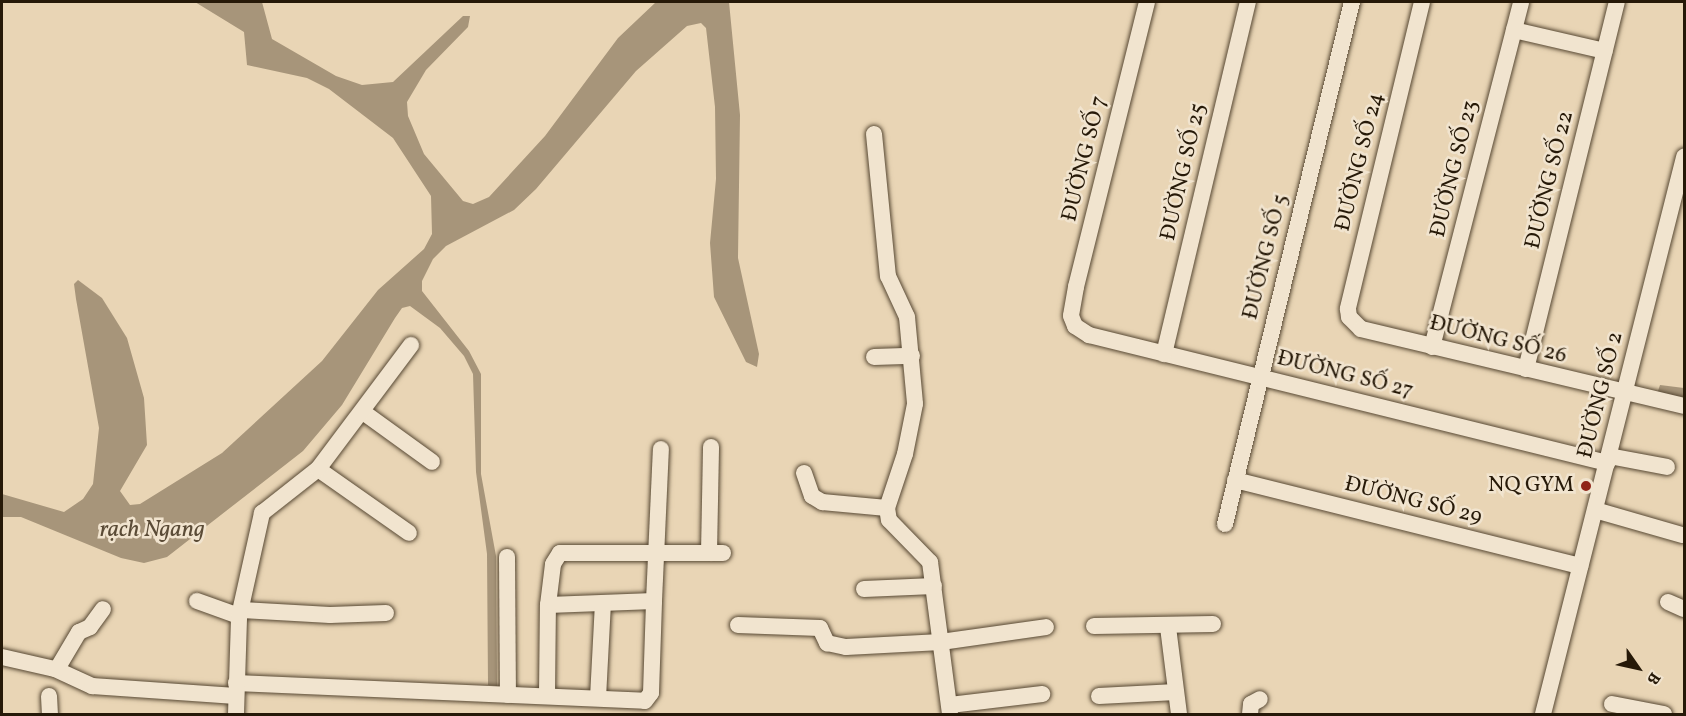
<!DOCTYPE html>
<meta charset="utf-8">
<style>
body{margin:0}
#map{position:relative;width:1686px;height:716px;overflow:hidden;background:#e9d5b5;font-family:Vollkorn,serif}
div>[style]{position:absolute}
.water>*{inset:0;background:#a7957a}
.roads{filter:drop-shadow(0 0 2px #574833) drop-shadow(0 0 2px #574833)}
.minor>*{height:16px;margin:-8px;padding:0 8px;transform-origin:8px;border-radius:8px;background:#f1e4cf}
.dots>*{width:16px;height:16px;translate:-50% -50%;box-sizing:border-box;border:3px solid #f1e4cf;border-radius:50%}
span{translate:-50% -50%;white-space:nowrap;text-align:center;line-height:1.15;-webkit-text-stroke:5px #f1e4cf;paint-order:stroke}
.street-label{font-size:22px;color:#261908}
.poi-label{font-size:22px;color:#261908}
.right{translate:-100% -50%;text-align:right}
.water-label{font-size:24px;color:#5a4b36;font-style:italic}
.frame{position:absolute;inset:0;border:3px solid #261908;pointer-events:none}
.north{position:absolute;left:1608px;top:638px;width:60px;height:60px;-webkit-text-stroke:4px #f1e4cf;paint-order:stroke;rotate:124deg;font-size:16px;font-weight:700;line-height:24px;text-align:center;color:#261908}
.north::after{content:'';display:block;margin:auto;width:21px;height:27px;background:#261908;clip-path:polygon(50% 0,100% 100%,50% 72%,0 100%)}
</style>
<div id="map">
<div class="water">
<div style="clip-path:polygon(195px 2px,262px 2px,272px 39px,336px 76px,362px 85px,393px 82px,463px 16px,470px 16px,468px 27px,426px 70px,407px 102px,408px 116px,424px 154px,463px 201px,473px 204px,489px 197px,545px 136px,618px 38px,656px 2px,729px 2px,740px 115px,738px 258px,759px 354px,757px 367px,746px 362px,714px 297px,710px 243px,716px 179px,715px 107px,706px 28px,701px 23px,687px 26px,636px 71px,536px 189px,514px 210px,446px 246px,433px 259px,422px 281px,422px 291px,469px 351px,481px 374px,481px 474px,496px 556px,497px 686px,488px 685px,487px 554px,476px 472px,473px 374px,464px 356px,440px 328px,410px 306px,402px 308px,395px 318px,342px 405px,303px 451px,167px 557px,144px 563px,121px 558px,21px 517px,2px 517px,2px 494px,64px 512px,83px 499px,93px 484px,99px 428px,76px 299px,74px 284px,78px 280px,102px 298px,127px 338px,144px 398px,147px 445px,120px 491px,130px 505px,140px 504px,222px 453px,322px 361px,378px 290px,424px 249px,432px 234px,431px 196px,393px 138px,329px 89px,307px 78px,247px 65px,244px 32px)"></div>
<div style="clip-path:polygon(1660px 385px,1684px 388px,1684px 397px,1657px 394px)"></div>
</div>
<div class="roads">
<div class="minor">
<div style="left:1147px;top:2px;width:294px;rotate:104deg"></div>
<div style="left:1076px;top:287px;width:29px;rotate:100deg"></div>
<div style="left:1071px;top:316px;width:11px;rotate:68deg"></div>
<div style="left:1075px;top:326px;width:17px;rotate:33deg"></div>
<div style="left:1089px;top:335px;width:534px;rotate:13.88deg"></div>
<div style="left:1422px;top:2px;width:316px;rotate:103.6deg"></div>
<div style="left:1348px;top:309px;width:8px;rotate:83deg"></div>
<div style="left:1349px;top:317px;width:17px;rotate:45deg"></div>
<div style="left:1361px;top:329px;width:332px;rotate:13.4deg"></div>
<div style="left:1514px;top:30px;width:93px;rotate:13deg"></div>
<div style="left:874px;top:134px;width:143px;rotate:84.4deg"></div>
<div style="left:888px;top:276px;width:45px;rotate:65.1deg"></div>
<div style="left:907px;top:317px;width:87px;rotate:84.7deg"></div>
<div style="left:915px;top:404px;width:51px;rotate:101.3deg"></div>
<div style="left:905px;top:454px;width:57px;rotate:108.4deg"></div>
<div style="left:887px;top:508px;width:12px;rotate:81deg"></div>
<div style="left:889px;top:520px;width:59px;rotate:45.7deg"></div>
<div style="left:930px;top:562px;width:153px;rotate:82.5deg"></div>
<div style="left:1432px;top:347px;width:356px;rotate:-75.5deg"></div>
<div style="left:1164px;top:354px;width:362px;rotate:-76.6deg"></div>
<div style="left:874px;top:357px;width:38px;rotate:-2deg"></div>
<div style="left:1526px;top:369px;width:378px;rotate:-76.1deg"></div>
<div style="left:363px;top:412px;width:85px;rotate:35.9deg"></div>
<div style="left:1609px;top:456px;width:59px;rotate:10.7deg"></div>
<div style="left:318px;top:469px;width:111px;rotate:35.1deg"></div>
<div style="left:804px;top:473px;width:24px;rotate:71deg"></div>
<div style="left:812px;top:496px;width:12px;rotate:31deg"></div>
<div style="left:822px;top:502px;width:65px;rotate:5.3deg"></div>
<div style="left:1235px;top:480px;width:356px;rotate:14deg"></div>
<div style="left:1595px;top:510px;width:91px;rotate:16deg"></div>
<div style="left:1225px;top:524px;width:537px;rotate:-76.33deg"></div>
<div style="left:709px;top:553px;width:106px;rotate:-88.9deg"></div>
<div style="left:507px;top:557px;width:138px;rotate:89.6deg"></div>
<div style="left:864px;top:589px;width:70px;rotate:-2.5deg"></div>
<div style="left:197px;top:601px;width:45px;rotate:19.7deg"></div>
<div style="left:1668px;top:602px;width:17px;rotate:24deg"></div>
<div style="left:548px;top:605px;width:106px;rotate:-2.2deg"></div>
<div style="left:654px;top:601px;width:152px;rotate:-87.4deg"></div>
<div style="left:242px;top:610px;width:88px;rotate:3.3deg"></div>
<div style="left:330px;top:615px;width:56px;rotate:-2deg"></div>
<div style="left:738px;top:625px;width:82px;rotate:2.1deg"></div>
<div style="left:820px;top:628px;width:17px;rotate:65deg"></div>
<div style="left:827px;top:643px;width:19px;rotate:12deg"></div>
<div style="left:846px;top:647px;width:95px;rotate:-3deg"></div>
<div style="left:941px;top:642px;width:106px;rotate:-8.1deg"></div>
<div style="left:1094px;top:626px;width:119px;rotate:-1deg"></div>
<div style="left:1168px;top:627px;width:88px;rotate:82.8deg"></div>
<div style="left:2px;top:657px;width:54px;rotate:12.8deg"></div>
<div style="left:55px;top:669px;width:41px;rotate:24.7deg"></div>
<div style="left:92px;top:686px;width:144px;rotate:4deg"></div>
<div style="left:57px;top:669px;width:43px;rotate:-59.3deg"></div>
<div style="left:79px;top:632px;width:12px;rotate:-24deg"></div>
<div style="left:90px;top:627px;width:22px;rotate:-54deg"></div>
<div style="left:236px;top:683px;width:409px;rotate:2.5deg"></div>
<div style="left:645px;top:701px;width:10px;rotate:-53deg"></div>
<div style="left:651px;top:693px;width:92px;rotate:-88.1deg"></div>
<div style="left:547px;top:695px;width:90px;rotate:-89.4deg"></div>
<div style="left:548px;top:605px;width:41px;rotate:-83deg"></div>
<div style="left:553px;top:564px;width:13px;rotate:-58deg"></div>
<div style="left:560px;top:553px;width:163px"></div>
<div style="left:49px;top:696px;width:18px;rotate:87deg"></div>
<div style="left:1099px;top:696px;width:77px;rotate:-3deg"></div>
<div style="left:598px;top:698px;width:95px;rotate:-87deg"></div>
<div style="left:1612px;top:704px;width:53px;rotate:10.9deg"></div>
<div style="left:950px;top:705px;width:93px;rotate:-6.8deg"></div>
<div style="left:236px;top:714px;width:98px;rotate:-88.2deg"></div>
<div style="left:239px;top:616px;width:106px;rotate:-77.4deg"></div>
<div style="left:262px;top:513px;width:71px;rotate:-38.2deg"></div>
<div style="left:318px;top:469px;width:155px;rotate:-53.1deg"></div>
<div style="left:1250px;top:714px;width:10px;rotate:-84deg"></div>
<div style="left:1251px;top:704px;width:10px;rotate:-29deg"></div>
<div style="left:1543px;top:714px;width:575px;rotate:-75.79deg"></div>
</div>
</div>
<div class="dots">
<div style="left:1586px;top:486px;background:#8f2418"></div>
</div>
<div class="street-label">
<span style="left:1085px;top:159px;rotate:-76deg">ĐƯỜNG SỐ 7</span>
<span style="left:1360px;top:162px;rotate:-76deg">ĐƯỜNG SỐ 24</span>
<span style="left:1455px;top:169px;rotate:-76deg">ĐƯỜNG SỐ 23</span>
<span style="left:1184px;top:172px;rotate:-77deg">ĐƯỜNG SỐ 25</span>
<span style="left:1550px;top:180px;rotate:-76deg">ĐƯỜNG SỐ 22</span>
<span style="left:1266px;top:257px;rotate:-76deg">ĐƯỜNG SỐ 5</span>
<span style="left:1498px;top:340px;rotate:14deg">ĐƯỜNG SỐ 26</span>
<span style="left:1345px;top:375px;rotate:14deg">ĐƯỜNG SỐ 27</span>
<span style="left:1601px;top:395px;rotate:-76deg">ĐƯỜNG SỐ 2</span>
<span style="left:1413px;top:501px;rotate:14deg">ĐƯỜNG SỐ 29</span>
</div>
<div class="poi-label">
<span class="right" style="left:1574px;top:486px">NQ GYM</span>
</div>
<div class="water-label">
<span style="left:152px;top:531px">rạch Ngang</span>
</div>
<div class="frame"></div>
<div class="north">B</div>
</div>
